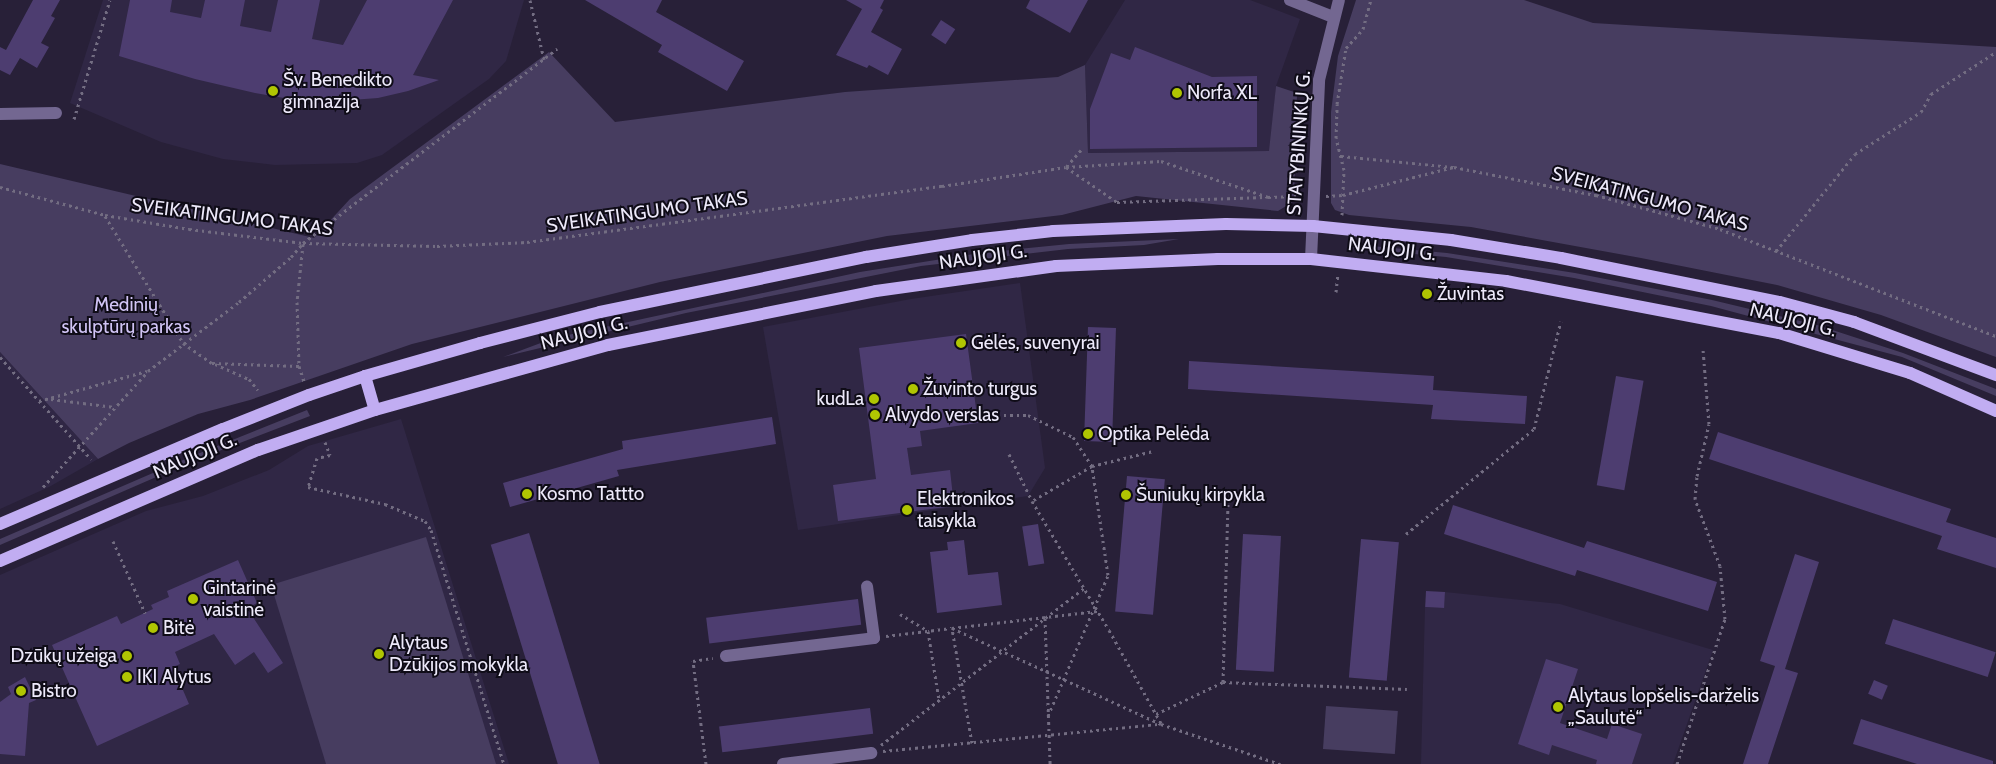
<!DOCTYPE html>
<meta charset="utf-8">
<style>
body{margin:0}
#map{position:relative;width:1996px;height:764px;overflow:hidden;background:#282038;font-family:Cabin,sans-serif}
div>[style]{position:absolute}
.built>*{inset:0;background:#302745}
.green>*{inset:0;background:#473d60;transform-origin:0 0}
.building>*{inset:0;background:#4d3d70;transform-origin:0 0}
.path>*{height:3px;margin-top:-1.5px;transform-origin:0;background:repeating-linear-gradient(90deg,#736d82 0 2.5px,transparent 0 6.5px)}
.minor>*{height:12px;margin:-6px;padding:0 6px;transform-origin:6px;border-radius:6px;background:#736791}
.major>*{height:12px;margin:-6px;padding:0 6px;transform-origin:6px;border-radius:6px;background:#c1adf2}
.dots>*{width:14px;height:14px;translate:-50% -50%;box-sizing:border-box;border:2px solid #0f0c17;border-radius:50%}
span{translate:-50% -50%;white-space:nowrap;text-align:center;line-height:1.15;-webkit-text-stroke:4px #0f0c17;paint-order:stroke}
.poi-label{font-size:19px;color:#ede9fa}
.left{translate:0 -50%;text-align:left}
.right{translate:-100% -50%;text-align:right}
.street-label{font-size:19px;color:#ede9fa}
.park-label{font-size:19px;color:#d1c4f5}
</style>
<div id="map">
<div class="built">
<div style="clip-path:polygon(103px 0,524px 0,506px 61px,489px 79px,382px 155px,357px 163px,275px 165px,223px 159px,161px 142px,70px 103px)"></div>
<div style="clip-path:polygon(1125px 0,1250px 0,1300px 19px,1276px 86px,1270px 151px,1088px 153px,1085px 65px)"></div>
<div style="clip-path:polygon(1020px 283px,1045px 468px,1028px 496px,798px 530px,763px 327px,911px 299px)"></div>
<div style="clip-path:polygon(0 352px,98px 459px,49px 487px,0 509px)"></div>
<div style="clip-path:polygon(401px 419px,509px 764px,0 764px,0 575px,146px 511px,203px 496px,269px 470px,308px 446px)"></div>
<div style="clip-path:polygon(1445px 592px,1560px 604px,1713px 650px,1673px 764px,1421px 764px,1425px 607px,1444px 608px)"></div>
</div>
<div class="green">
<div style="clip-path:polygon(1356px 0,1524px 0,1593px 23px,1996px 47px,1996px 357px,1881px 315px,1777px 285px,1641px 258px,1471px 227px,1349px 215px,1335px 210px,1331px 203px,1331px 112px,1338px 56px)"></div>
<div style="clip-path:polygon(549px 52px,615px 122px,845px 92px,1058px 77px,1085px 65px,1088px 153px,1269px 151px,1276px 86px,1297px 93px,1294px 201px,1278px 211px,1136px 196px,1062px 215px,887px 236px,660px 282px,412px 344px,250px 400px,198px 414px,129px 443px,98px 459px,0 352px,0 164px,314px 238px,350px 199px)"></div>
<div style="clip-path:polygon(1179px 239px,1144px 245px,1068px 249px,921px 266px,686px 313px,503px 357px,554px 338px,860px 272px,980px 253px,1069px 244px)"></div>
<div style="clip-path:polygon(1350px 244px,1447px 253px,1575px 273px,1712px 300px,1817px 325px,1903px 353px,1996px 389px,1996px 396px,1902px 357px,1711px 306px,1574px 278px,1446px 257px,1350px 248px)"></div>
<div style="clip-path:polygon(307px 410px,310px 416px,193px 461px,0 545px,0 539px,190px 457px)"></div>
<div style="clip-path:polygon(426px 537px,496px 764px,326px 764px,271px 585px)"></div>
<div style="left:1326px;top:706px;width:72px;height:43px;rotate:4deg"></div>
</div>
<div class="building">
<div style="clip-path:polygon(33px 0,60px 0,51px 16px,55px 18px,41px 43px,49px 47px,37px 68px,20px 58px,10px 75px,0 70px,0 47px,6px 50px)"></div>
<div style="clip-path:polygon(130px 0,172px 0,170px 12px,201px 18px,205px 0,245px 0,240px 26px,271px 32px,278px 0,320px 0,312px 39px,343px 45px,367px 0,453px 0,413px 75px,439px 80px,408px 91px,378px 98px,351px 100px,284px 98px,255px 93px,195px 79px,119px 56px)"></div>
<div style="clip-path:polygon(585px 0,662px 0,656px 12px,744px 61px,727px 91px,658px 52px,662px 45px)"></div>
<div style="clip-path:polygon(846px 0,884px 0,880px 8px,883px 10px,871px 32px,902px 49px,888px 75px,869px 65px,867px 68px,836px 55px,862px 9px)"></div>
<div style="clip-path:polygon(1030px 0,1088px 0,1070px 33px,1026px 8px)"></div>
<div style="left:941px;top:20px;width:17px;height:18px;rotate:33deg"></div>
<div style="clip-path:polygon(1135px 47px,1212px 77px,1257px 76px,1257px 147px,1090px 149px,1090px 109px,1111px 53px,1130px 60px)"></div>
<div style="left:1088px;top:327px;width:28px;height:114px;rotate:2deg"></div>
<div style="clip-path:polygon(966px 334px,978px 423px,920px 431px,922px 446px,907px 448px,911px 475px,950px 470px,954px 506px,838px 521px,833px 485px,876px 479px,859px 348px)"></div>
<div style="clip-path:polygon(1189px 361px,1434px 376px,1433px 390px,1527px 396px,1525px 424px,1431px 419px,1433px 405px,1188px 389px)"></div>
<div style="left:1616px;top:376px;width:28px;height:111px;rotate:10deg"></div>
<div style="clip-path:polygon(772px 417px,776px 444px,617px 470px,619px 476px,510px 507px,503px 483px,623px 449px,622px 441px)"></div>
<div style="clip-path:polygon(1718px 432px,1951px 509px,1946px 522px,1996px 538px,1996px 568px,1937px 549px,1942px 536px,1709px 459px)"></div>
<div style="left:1127px;top:476px;width:38px;height:136px;rotate:5deg"></div>
<div style="clip-path:polygon(1453px 505px,1584px 548px,1587px 541px,1717px 582px,1708px 611px,1577px 570px,1575px 576px,1444px 534px)"></div>
<div style="left:1038px;top:524px;width:40px;height:16px;rotate:81deg"></div>
<div style="left:529px;top:533px;width:242px;height:40px;rotate:73deg"></div>
<div style="left:1243px;top:534px;width:38px;height:136px;rotate:3deg"></div>
<div style="left:1361px;top:539px;width:38px;height:139px;rotate:5deg"></div>
<div style="clip-path:polygon(964px 540px,968px 575px,998px 572px,1002px 605px,937px 613px,930px 552px,948px 550px,947px 542px)"></div>
<div style="clip-path:polygon(1795px 554px,1819px 562px,1785px 669px,1798px 673px,1768px 764px,1743px 764px,1775px 666px,1760px 661px)"></div>
<div style="clip-path:polygon(238px 560px,257px 603px,247px 608px,283px 663px,268px 673px,254px 652px,235px 665px,214px 634px,175px 652px,180px 664px,173px 667px,189px 704px,97px 746px,52px 645px,117px 616px,121px 624px,153px 609px,151px 605px,169px 597px,167px 591px)"></div>
<div style="left:1426px;top:591px;width:19px;height:16px;rotate:3deg"></div>
<div style="left:858px;top:599px;width:26px;height:153px;rotate:83deg"></div>
<div style="left:1893px;top:619px;width:108px;height:26px;rotate:18deg"></div>
<div style="clip-path:polygon(1546px 659px,1578px 669px,1560px 723px,1607px 739px,1612px 724px,1642px 734px,1632px 764px,1596px 764px,1597px 760px,1552px 745px,1549px 755px,1518px 744px)"></div>
<div style="clip-path:polygon(25px 677px,36px 700px,29px 703px,25px 756px,0 754px,0 702px,11px 694px,8px 687px)"></div>
<div style="left:1874px;top:680px;width:15px;height:15px;rotate:23deg"></div>
<div style="left:870px;top:708px;width:26px;height:152px;rotate:83deg"></div>
<div style="clip-path:polygon(1861px 719px,1993px 761px,1993px 764px,1917px 764px,1853px 744px)"></div>
</div>
<div class="path">
<div style="left:530px;top:0;width:61px;rotate:76.7deg"></div>
<div style="left:74px;top:119px;width:124px;rotate:-73.2deg"></div>
<div style="left:1081px;top:150px;width:23px;rotate:131deg"></div>
<div style="left:1066px;top:167px;width:62px;rotate:34.5deg"></div>
<div style="left:1117px;top:202px;width:148px;rotate:-1.9deg"></div>
<div style="left:1341px;top:156px;width:114px;rotate:5.6deg"></div>
<div style="left:1454px;top:167px;width:145px;rotate:11.2deg"></div>
<div style="left:1596px;top:195px;width:129px;rotate:15.3deg"></div>
<div style="left:1720px;top:229px;width:296px;rotate:21.2deg"></div>
<div style="left:0;top:187px;width:109px;rotate:14.9deg"></div>
<div style="left:105px;top:215px;width:85px;rotate:9.5deg"></div>
<div style="left:189px;top:229px;width:115px;rotate:7deg"></div>
<div style="left:303px;top:243px;width:134px;rotate:1.3deg"></div>
<div style="left:437px;top:246px;width:90px;rotate:-2.5deg"></div>
<div style="left:527px;top:242px;width:419px;rotate:-7.7deg"></div>
<div style="left:942px;top:186px;width:125px;rotate:-8.7deg"></div>
<div style="left:1066px;top:167px;width:95px;rotate:-3.6deg"></div>
<div style="left:1161px;top:161px;width:113px;rotate:18.6deg"></div>
<div style="left:1268px;top:197px;width:34px;rotate:-2deg"></div>
<div style="left:1326px;top:196px;width:17px;rotate:-3deg"></div>
<div style="left:1343px;top:195px;width:114px;rotate:-14.2deg"></div>
<div style="left:1342px;top:215px;width:45px;rotate:-87.5deg"></div>
<div style="left:1344px;top:170px;width:33px;rotate:-104deg"></div>
<div style="left:1336px;top:138px;width:34px;rotate:-88deg"></div>
<div style="left:1337px;top:104px;width:57px;rotate:-80.9deg"></div>
<div style="left:1346px;top:48px;width:25px;rotate:-48deg"></div>
<div style="left:1363px;top:29px;width:30px;rotate:-75deg"></div>
<div style="left:105px;top:216px;width:149px;rotate:58.4deg"></div>
<div style="left:183px;top:343px;width:35px;rotate:35deg"></div>
<div style="left:212px;top:363px;width:87px;rotate:2deg"></div>
<div style="left:303px;top:244px;width:58px;rotate:95.9deg"></div>
<div style="left:297px;top:302px;width:64px;rotate:88.2deg"></div>
<div style="left:299px;top:366px;width:19px;rotate:72deg"></div>
<div style="left:1776px;top:251px;width:125px;rotate:-50.8deg"></div>
<div style="left:1855px;top:154px;width:78px;rotate:-32.5deg"></div>
<div style="left:1921px;top:112px;width:21px;rotate:-61deg"></div>
<div style="left:1931px;top:94px;width:77px;rotate:-32.9deg"></div>
<div style="left:1336px;top:292px;width:18px;rotate:-84deg"></div>
<div style="left:0;top:357px;width:137px;rotate:48.3deg"></div>
<div style="left:215px;top:364px;width:37px;rotate:24deg"></div>
<div style="left:249px;top:379px;width:14px;rotate:51deg"></div>
<div style="left:51px;top:399px;width:64px;rotate:7.1deg"></div>
<div style="left:39px;top:401px;width:112px;rotate:-15.5deg"></div>
<div style="left:1004px;top:415px;width:24px"></div>
<div style="left:1028px;top:415px;width:50px;rotate:26.1deg"></div>
<div style="left:1073px;top:437px;width:35px;rotate:57deg"></div>
<div style="left:1092px;top:466px;width:69px;rotate:149.7deg"></div>
<div style="left:325px;top:442px;width:14px;rotate:69deg"></div>
<div style="left:330px;top:455px;width:13px;rotate:167deg"></div>
<div style="left:317px;top:458px;width:30px;rotate:107deg"></div>
<div style="left:308px;top:487px;width:79px;rotate:12.4deg"></div>
<div style="left:385px;top:504px;width:43px;rotate:23deg"></div>
<div style="left:425px;top:521px;width:11px;rotate:56deg"></div>
<div style="left:431px;top:530px;width:245px;rotate:72.7deg"></div>
<div style="left:1009px;top:454px;width:52px;rotate:63.9deg"></div>
<div style="left:1032px;top:501px;width:150px;rotate:59.2deg"></div>
<div style="left:1109px;top:630px;width:107px;rotate:60.8deg"></div>
<div style="left:43px;top:487px;width:156px;rotate:-47.8deg"></div>
<div style="left:148px;top:371px;width:114px;rotate:-37.2deg"></div>
<div style="left:239px;top:302px;width:69px;rotate:-40.9deg"></div>
<div style="left:291px;top:257px;width:18px;rotate:-49deg"></div>
<div style="left:303px;top:243px;width:320px;rotate:-37.4deg"></div>
<div style="left:1406px;top:534px;width:166px;rotate:-39.4deg"></div>
<div style="left:1534px;top:429px;width:111px;rotate:-76deg"></div>
<div style="left:113px;top:541px;width:79px;rotate:66deg"></div>
<div style="left:900px;top:614px;width:33px;rotate:31deg"></div>
<div style="left:928px;top:631px;width:70px;rotate:80.9deg"></div>
<div style="left:1045px;top:618px;width:146px;rotate:88deg"></div>
<div style="left:886px;top:636px;width:66px;rotate:-6.9deg"></div>
<div style="left:952px;top:628px;width:230px;rotate:24.7deg"></div>
<div style="left:1161px;top:724px;width:126px;rotate:18.6deg"></div>
<div style="left:1223px;top:682px;width:184px;rotate:-88.4deg"></div>
<div style="left:1156px;top:714px;width:74px;rotate:-25.5deg"></div>
<div style="left:1223px;top:682px;width:184px;rotate:2.2deg"></div>
<div style="left:1048px;top:716px;width:153px;rotate:-66.9deg"></div>
<div style="left:1108px;top:575px;width:110px;rotate:-98.4deg"></div>
<div style="left:1092px;top:466px;width:63px;rotate:-13.8deg"></div>
<div style="left:972px;top:743px;width:117px;rotate:-99.9deg"></div>
<div style="left:952px;top:628px;width:146px;rotate:-6.7deg"></div>
<div style="left:881px;top:745px;width:257px;rotate:-37.7deg"></div>
<div style="left:883px;top:751px;width:278px;rotate:-5.6deg"></div>
<div style="left:706px;top:764px;width:104px;rotate:-97.2deg"></div>
<div style="left:693px;top:661px;width:20px;rotate:-9deg"></div>
<div style="left:1677px;top:764px;width:153px;rotate:-71.7deg"></div>
<div style="left:1725px;top:619px;width:53px;rotate:-95.4deg"></div>
<div style="left:1720px;top:566px;width:72px;rotate:-110.5deg"></div>
<div style="left:1695px;top:499px;width:23px;rotate:-85deg"></div>
<div style="left:1697px;top:476px;width:53px;rotate:-77deg"></div>
<div style="left:1709px;top:424px;width:75px;rotate:-94.6deg"></div>
</div>
<div class="minor">
<div style="left:1290px;top:0;width:46px;rotate:21.6deg"></div>
<div style="left:0;top:114px;width:56px;rotate:-1deg"></div>
<div style="left:1311px;top:259px;width:179px;rotate:-87.4deg"></div>
<div style="left:1319px;top:80px;width:82px;rotate:-76deg"></div>
<div style="left:726px;top:656px;width:149px;rotate:-6.9deg"></div>
<div style="left:874px;top:638px;width:52px;rotate:-97.7deg"></div>
<div style="left:783px;top:764px;width:89px;rotate:-7.1deg"></div>
</div>
<div class="major">
<div style="left:365px;top:376px;width:35px;rotate:74deg"></div>
<div style="left:0;top:524px;width:242px;rotate:-23.1deg"></div>
<div style="left:223px;top:429px;width:92px;rotate:-21.6deg"></div>
<div style="left:309px;top:395px;width:59px;rotate:-18.7deg"></div>
<div style="left:365px;top:376px;width:120px;rotate:-16deg"></div>
<div style="left:480px;top:343px;width:124px;rotate:-14.5deg"></div>
<div style="left:600px;top:312px;width:272px;rotate:-11.7deg"></div>
<div style="left:866px;top:257px;width:107px;rotate:-9.1deg"></div>
<div style="left:972px;top:240px;width:81px;rotate:-6.3deg"></div>
<div style="left:1053px;top:231px;width:173px;rotate:-2.3deg"></div>
<div style="left:1226px;top:224px;width:87px;rotate:1.3deg"></div>
<div style="left:1313px;top:226px;width:139px;rotate:5.8deg"></div>
<div style="left:1451px;top:240px;width:111px;rotate:9.3deg"></div>
<div style="left:1561px;top:258px;width:223px;rotate:11.4deg"></div>
<div style="left:1780px;top:302px;width:77px;rotate:15.1deg"></div>
<div style="left:1854px;top:322px;width:152px;rotate:20.5deg"></div>
<div style="left:0;top:561px;width:281px;rotate:-23.3deg"></div>
<div style="left:258px;top:450px;width:124px;rotate:-18.9deg"></div>
<div style="left:375px;top:410px;width:242px;rotate:-15.6deg"></div>
<div style="left:608px;top:345px;width:273px;rotate:-11.4deg"></div>
<div style="left:876px;top:291px;width:182px;rotate:-7.9deg"></div>
<div style="left:1056px;top:266px;width:162px;rotate:-2.5deg"></div>
<div style="left:1218px;top:259px;width:93px"></div>
<div style="left:1311px;top:259px;width:196px;rotate:6.4deg"></div>
<div style="left:1506px;top:281px;width:278px;rotate:10.8deg"></div>
<div style="left:1779px;top:333px;width:137px;rotate:17deg"></div>
<div style="left:1910px;top:373px;width:94px;rotate:23.8deg"></div>
</div>
<div class="dots">
<div style="left:273px;top:91px;background:#b0c502"></div>
<div style="left:1177px;top:93px;background:#b0c502"></div>
<div style="left:1427px;top:294px;background:#b0c502"></div>
<div style="left:961px;top:343px;background:#b0c502"></div>
<div style="left:913px;top:389px;background:#b0c502"></div>
<div style="left:874px;top:399px;background:#b0c502"></div>
<div style="left:875px;top:415px;background:#b0c502"></div>
<div style="left:1088px;top:434px;background:#b0c502"></div>
<div style="left:527px;top:494px;background:#b0c502"></div>
<div style="left:1126px;top:495px;background:#b0c502"></div>
<div style="left:907px;top:510px;background:#b0c502"></div>
<div style="left:193px;top:599px;background:#b0c502"></div>
<div style="left:153px;top:628px;background:#b0c502"></div>
<div style="left:379px;top:654px;background:#b0c502"></div>
<div style="left:127px;top:656px;background:#b0c502"></div>
<div style="left:127px;top:677px;background:#b0c502"></div>
<div style="left:21px;top:691px;background:#b0c502"></div>
<div style="left:1558px;top:707px;background:#b0c502"></div>
</div>
<div class="poi-label">
<span class="left" style="left:283px;top:91px">Šv. Benedikto<br>gimnazija</span>
<span class="left" style="left:1187px;top:93px">Norfa XL</span>
<span class="left" style="left:1437px;top:294px">Žuvintas</span>
<span class="left" style="left:971px;top:343px">Gėlės, suvenyrai</span>
<span class="left" style="left:923px;top:389px">Žuvinto turgus</span>
<span class="right" style="left:864px;top:399px">kudLa</span>
<span class="left" style="left:885px;top:415px">Alvydo verslas</span>
<span class="left" style="left:1098px;top:434px">Optika Pelėda</span>
<span class="left" style="left:537px;top:494px">Kosmo Tattto</span>
<span class="left" style="left:1136px;top:495px">Šuniukų kirpykla</span>
<span class="left" style="left:917px;top:510px">Elektronikos<br>taisykla</span>
<span class="left" style="left:203px;top:599px">Gintarinė<br>vaistinė</span>
<span class="left" style="left:163px;top:628px">Bitė</span>
<span class="left" style="left:389px;top:654px">Alytaus<br>Dzūkijos mokykla</span>
<span class="right" style="left:117px;top:656px">Dzūkų užeiga</span>
<span class="left" style="left:137px;top:677px">IKI Alytus</span>
<span class="left" style="left:31px;top:691px">Bistro</span>
<span class="left" style="left:1568px;top:707px">Alytaus lopšelis-darželis<br>„Saulutė“</span>
</div>
<div class="street-label">
<span style="left:1299px;top:143px;rotate:-86deg">STATYBININKŲ G.</span>
<span style="left:1650px;top:199px;rotate:15deg">SVEIKATINGUMO TAKAS</span>
<span style="left:647px;top:212px;rotate:-8deg">SVEIKATINGUMO TAKAS</span>
<span style="left:232px;top:217px;rotate:7deg">SVEIKATINGUMO TAKAS</span>
<span style="left:1392px;top:249px;rotate:7deg">NAUJOJI G.</span>
<span style="left:983px;top:257px;rotate:-8deg">NAUJOJI G.</span>
<span style="left:1793px;top:320px;rotate:14deg">NAUJOJI G.</span>
<span style="left:584px;top:333px;rotate:-14deg">NAUJOJI G.</span>
<span style="left:195px;top:456px;rotate:-23deg">NAUJOJI G.</span>
</div>
<div class="park-label">
<span style="left:126px;top:316px">Medinių<br>skulptūrų parkas</span>
</div>
</div>
